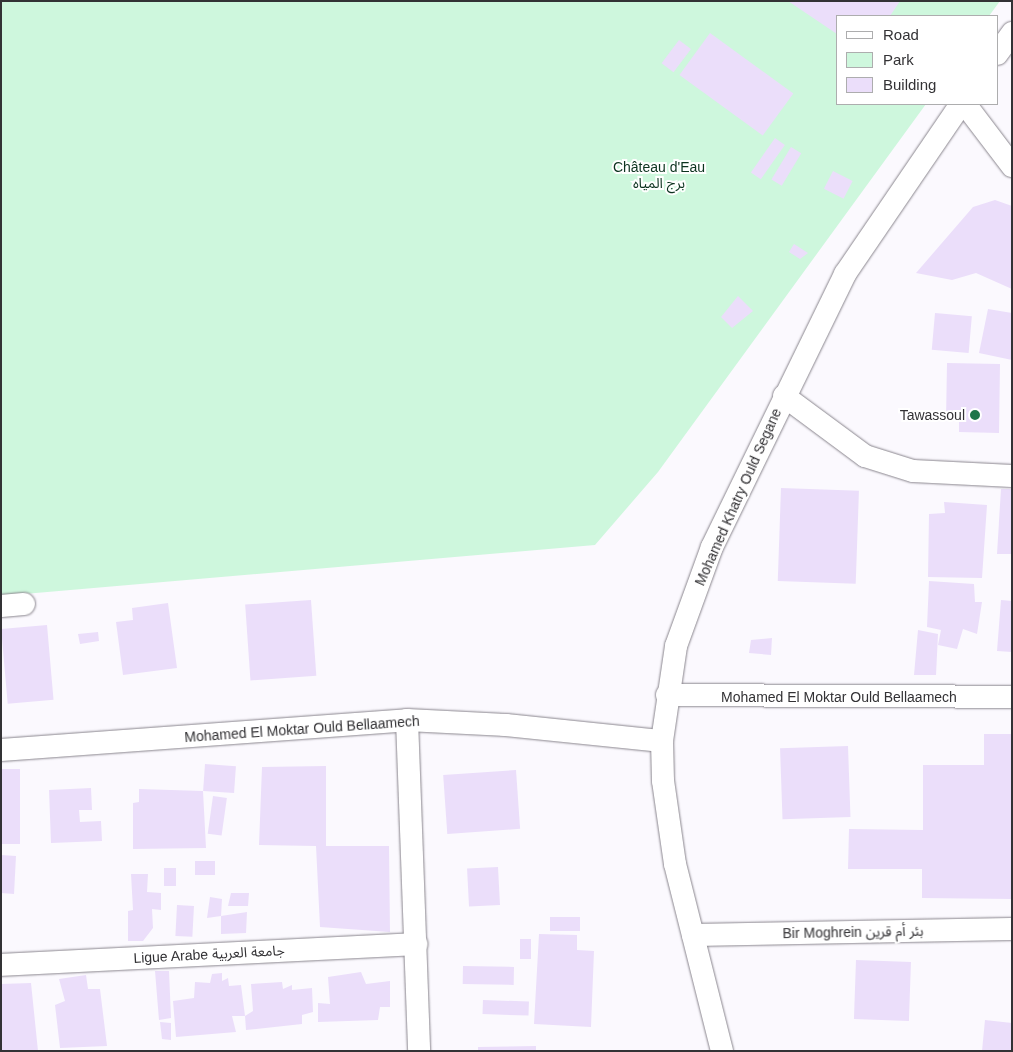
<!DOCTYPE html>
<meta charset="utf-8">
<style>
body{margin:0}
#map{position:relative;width:1013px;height:1052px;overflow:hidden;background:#fbf9fe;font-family:Arial,"Noto Sans Arabic",sans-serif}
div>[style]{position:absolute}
.green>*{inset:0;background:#cef7dd}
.building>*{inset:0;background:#ebdefa;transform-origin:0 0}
.roads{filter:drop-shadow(0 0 1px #8a868e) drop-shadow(0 0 1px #8a868e)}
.street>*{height:22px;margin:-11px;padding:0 11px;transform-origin:11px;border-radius:11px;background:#fff}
.dots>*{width:14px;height:14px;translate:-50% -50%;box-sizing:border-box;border:2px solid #fff;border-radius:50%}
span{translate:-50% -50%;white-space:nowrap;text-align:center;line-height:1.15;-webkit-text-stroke:4px #fff;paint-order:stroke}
.park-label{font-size:14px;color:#0c331f}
.poi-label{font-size:14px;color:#333235}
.right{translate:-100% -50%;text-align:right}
.street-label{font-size:14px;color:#333235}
.frame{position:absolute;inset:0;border:2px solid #333235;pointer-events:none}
.legend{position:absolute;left:836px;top:15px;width:162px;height:90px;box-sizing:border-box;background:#fff;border:1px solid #adadae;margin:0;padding:6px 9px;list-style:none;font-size:15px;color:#333235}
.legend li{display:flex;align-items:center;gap:10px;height:25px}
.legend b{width:25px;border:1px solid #adadae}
</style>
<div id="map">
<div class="green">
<div style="clip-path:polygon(1px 1px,1000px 1px,989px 16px,837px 16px,837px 104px,926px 104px,658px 472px,595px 545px,1px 596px)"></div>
</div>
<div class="building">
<div style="clip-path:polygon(788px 1px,900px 1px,890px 16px,837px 16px,837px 34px)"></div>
<div style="left:710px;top:33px;width:103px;height:52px;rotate:36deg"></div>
<div style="left:679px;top:40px;width:15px;height:29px;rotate:37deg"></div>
<div style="left:775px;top:138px;width:12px;height:42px;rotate:35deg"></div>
<div style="left:791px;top:147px;width:12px;height:38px;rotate:31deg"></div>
<div style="left:833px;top:171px;width:22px;height:20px;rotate:27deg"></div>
<div style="clip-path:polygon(995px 200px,1012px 206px,1012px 289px,976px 273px,952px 280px,916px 273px,973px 207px)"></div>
<div style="clip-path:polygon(794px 244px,808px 253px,800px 259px,789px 252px)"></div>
<div style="clip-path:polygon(738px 296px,753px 311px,732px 328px,721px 317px)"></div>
<div style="clip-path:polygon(988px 309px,1012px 313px,1012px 360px,979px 353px)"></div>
<div style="left:935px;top:313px;width:37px;height:37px;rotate:5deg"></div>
<div style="clip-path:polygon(947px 363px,1000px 364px,999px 433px,959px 432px,959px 420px,946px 420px)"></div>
<div style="left:781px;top:488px;width:78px;height:93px;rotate:2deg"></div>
<div style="clip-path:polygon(1001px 489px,1012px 489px,1012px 554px,997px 554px)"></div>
<div style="clip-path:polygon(944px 502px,987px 505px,982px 578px,928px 577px,929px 514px,945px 513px)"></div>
<div style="clip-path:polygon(929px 581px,974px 584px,975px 602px,982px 602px,977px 634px,963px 629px,957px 649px,938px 645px,941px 630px,927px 627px)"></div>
<div style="left:311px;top:600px;width:76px;height:66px;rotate:86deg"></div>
<div style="clip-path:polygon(1001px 600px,1012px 601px,1012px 652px,997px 651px)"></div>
<div style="clip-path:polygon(168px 603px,177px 668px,123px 675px,116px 622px,133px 620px,132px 608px)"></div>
<div style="left:47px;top:625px;width:75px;height:46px;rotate:85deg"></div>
<div style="clip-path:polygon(918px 630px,938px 634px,936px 675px,914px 675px)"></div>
<div style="clip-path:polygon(98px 632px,99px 641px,80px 644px,78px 634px)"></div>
<div style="clip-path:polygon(772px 638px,771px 655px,749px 653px,751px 640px)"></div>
<div style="clip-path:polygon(984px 734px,1012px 734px,1012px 899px,922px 898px,922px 869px,848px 869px,849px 829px,923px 830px,923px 765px,984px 765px)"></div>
<div style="left:848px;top:746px;width:71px;height:68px;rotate:88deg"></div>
<div style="left:205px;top:764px;width:31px;height:27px;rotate:4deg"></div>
<div style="clip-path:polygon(326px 766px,326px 846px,389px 846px,390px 932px,320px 927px,316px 846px,259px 845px,262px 767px)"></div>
<div style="left:1px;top:769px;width:19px;height:75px"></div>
<div style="left:516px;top:770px;width:59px;height:73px;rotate:86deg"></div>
<div style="clip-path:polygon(91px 788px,92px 810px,79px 810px,80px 822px,101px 821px,102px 841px,51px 843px,49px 790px)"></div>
<div style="clip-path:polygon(139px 789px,203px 791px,206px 848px,133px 849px,133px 803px,139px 802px)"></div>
<div style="left:213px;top:796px;width:14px;height:38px;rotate:8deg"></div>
<div style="clip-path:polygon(1px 855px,16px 856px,14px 894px,1px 893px)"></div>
<div style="left:215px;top:861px;width:14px;height:20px;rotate:90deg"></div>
<div style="left:498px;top:867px;width:38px;height:31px;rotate:87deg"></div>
<div style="left:164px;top:868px;width:12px;height:18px"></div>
<div style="clip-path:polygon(131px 874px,148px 874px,147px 892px,161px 893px,161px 910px,152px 909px,153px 928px,143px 941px,128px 941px,128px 911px,133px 910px)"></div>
<div style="clip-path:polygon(231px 893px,249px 893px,248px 906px,228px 906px)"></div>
<div style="clip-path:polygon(210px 897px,222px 899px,221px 916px,207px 918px)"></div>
<div style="left:177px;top:905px;width:17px;height:31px;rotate:3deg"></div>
<div style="clip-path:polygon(247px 912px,246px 933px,221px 934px,221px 916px)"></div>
<div style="left:580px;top:917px;width:14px;height:30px;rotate:90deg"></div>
<div style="clip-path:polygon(539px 934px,577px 935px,577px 950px,594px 951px,591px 1027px,534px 1024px)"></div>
<div style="left:520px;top:939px;width:11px;height:20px"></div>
<div style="left:856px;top:960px;width:55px;height:59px;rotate:2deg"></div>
<div style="left:463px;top:966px;width:51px;height:18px;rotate:1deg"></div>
<div style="clip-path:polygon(155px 971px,169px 971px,171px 1018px,159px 1020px)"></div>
<div style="clip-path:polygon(361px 972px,366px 984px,390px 981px,390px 1007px,380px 1007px,378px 1020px,318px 1022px,318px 1003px,330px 1004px,328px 977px)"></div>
<div style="clip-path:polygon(222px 973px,222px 981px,228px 978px,229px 986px,241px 985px,245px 1016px,253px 1011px,251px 984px,282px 982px,283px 989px,292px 985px,292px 990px,312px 988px,313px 1012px,302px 1015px,302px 1024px,246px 1030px,245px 1016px,232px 1016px,236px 1032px,176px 1037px,173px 1001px,194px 998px,195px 982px,210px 983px,212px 974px)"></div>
<div style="clip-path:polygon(86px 975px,88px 989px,100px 989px,107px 1046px,60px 1048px,55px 1005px,65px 1001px,59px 979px)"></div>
<div style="clip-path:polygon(31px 983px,38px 1051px,2px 1051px,1px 984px)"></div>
<div style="left:483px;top:1000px;width:46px;height:14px;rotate:2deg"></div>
<div style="clip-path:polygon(985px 1020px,1012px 1023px,1012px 1051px,982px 1051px)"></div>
<div style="clip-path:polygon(160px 1022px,171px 1023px,171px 1040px,162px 1039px)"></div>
<div style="clip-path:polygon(536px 1046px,536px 1051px,478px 1051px,478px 1047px)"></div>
</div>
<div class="roads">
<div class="street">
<div style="left:997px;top:54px;width:26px;rotate:-54deg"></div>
<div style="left:965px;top:104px;width:78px;rotate:52.8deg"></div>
<div style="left:784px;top:396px;width:101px;rotate:36.5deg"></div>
<div style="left:865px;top:456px;width:50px;rotate:17.4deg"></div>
<div style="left:913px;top:471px;width:99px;rotate:2.9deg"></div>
<div style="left:1px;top:606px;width:23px;rotate:-5deg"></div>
<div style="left:667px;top:695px;width:345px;rotate:0.3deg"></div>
<div style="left:407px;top:720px;width:331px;rotate:87.9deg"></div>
<div style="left:1px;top:750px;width:407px;rotate:-4.2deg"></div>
<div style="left:407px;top:720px;width:99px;rotate:2.9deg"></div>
<div style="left:506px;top:725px;width:157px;rotate:5.9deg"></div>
<div style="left:693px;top:935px;width:319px;rotate:-1.1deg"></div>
<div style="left:1px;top:965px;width:416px;rotate:-2.9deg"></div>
<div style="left:722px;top:1051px;width:193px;rotate:-104.1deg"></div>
<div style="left:675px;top:864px;width:84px;rotate:-98.2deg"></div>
<div style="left:663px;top:781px;width:40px;rotate:-91.4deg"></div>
<div style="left:662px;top:741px;width:96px;rotate:-81.6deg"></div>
<div style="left:676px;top:646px;width:105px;rotate:-70deg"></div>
<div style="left:712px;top:547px;width:304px;rotate:-64deg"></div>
<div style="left:845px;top:274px;width:206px;rotate:-55.7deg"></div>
</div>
</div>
<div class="dots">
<div style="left:975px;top:415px;background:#1d7549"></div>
</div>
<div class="park-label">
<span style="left:659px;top:175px">Château d'Eau<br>برج المياه</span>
</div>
<div class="poi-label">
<span class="right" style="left:965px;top:415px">Tawassoul</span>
</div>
<div class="street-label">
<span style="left:738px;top:497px;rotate:-66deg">Mohamed Khatry Ould Segane</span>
<span style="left:839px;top:697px">Mohamed El Moktar Ould Bellaamech</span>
<span style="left:302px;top:729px;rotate:-4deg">Mohamed El Moktar Ould Bellaamech</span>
<span style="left:853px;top:932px;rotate:-1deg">Bir Moghrein بئر أم قرين</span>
<span style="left:209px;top:954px;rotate:-3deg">Ligue Arabe جامعة العربية</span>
</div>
<div class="frame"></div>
<ul class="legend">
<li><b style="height:6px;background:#fff"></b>Road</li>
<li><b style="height:14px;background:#cef7dd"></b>Park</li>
<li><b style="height:14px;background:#ebdefa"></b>Building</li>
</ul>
</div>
